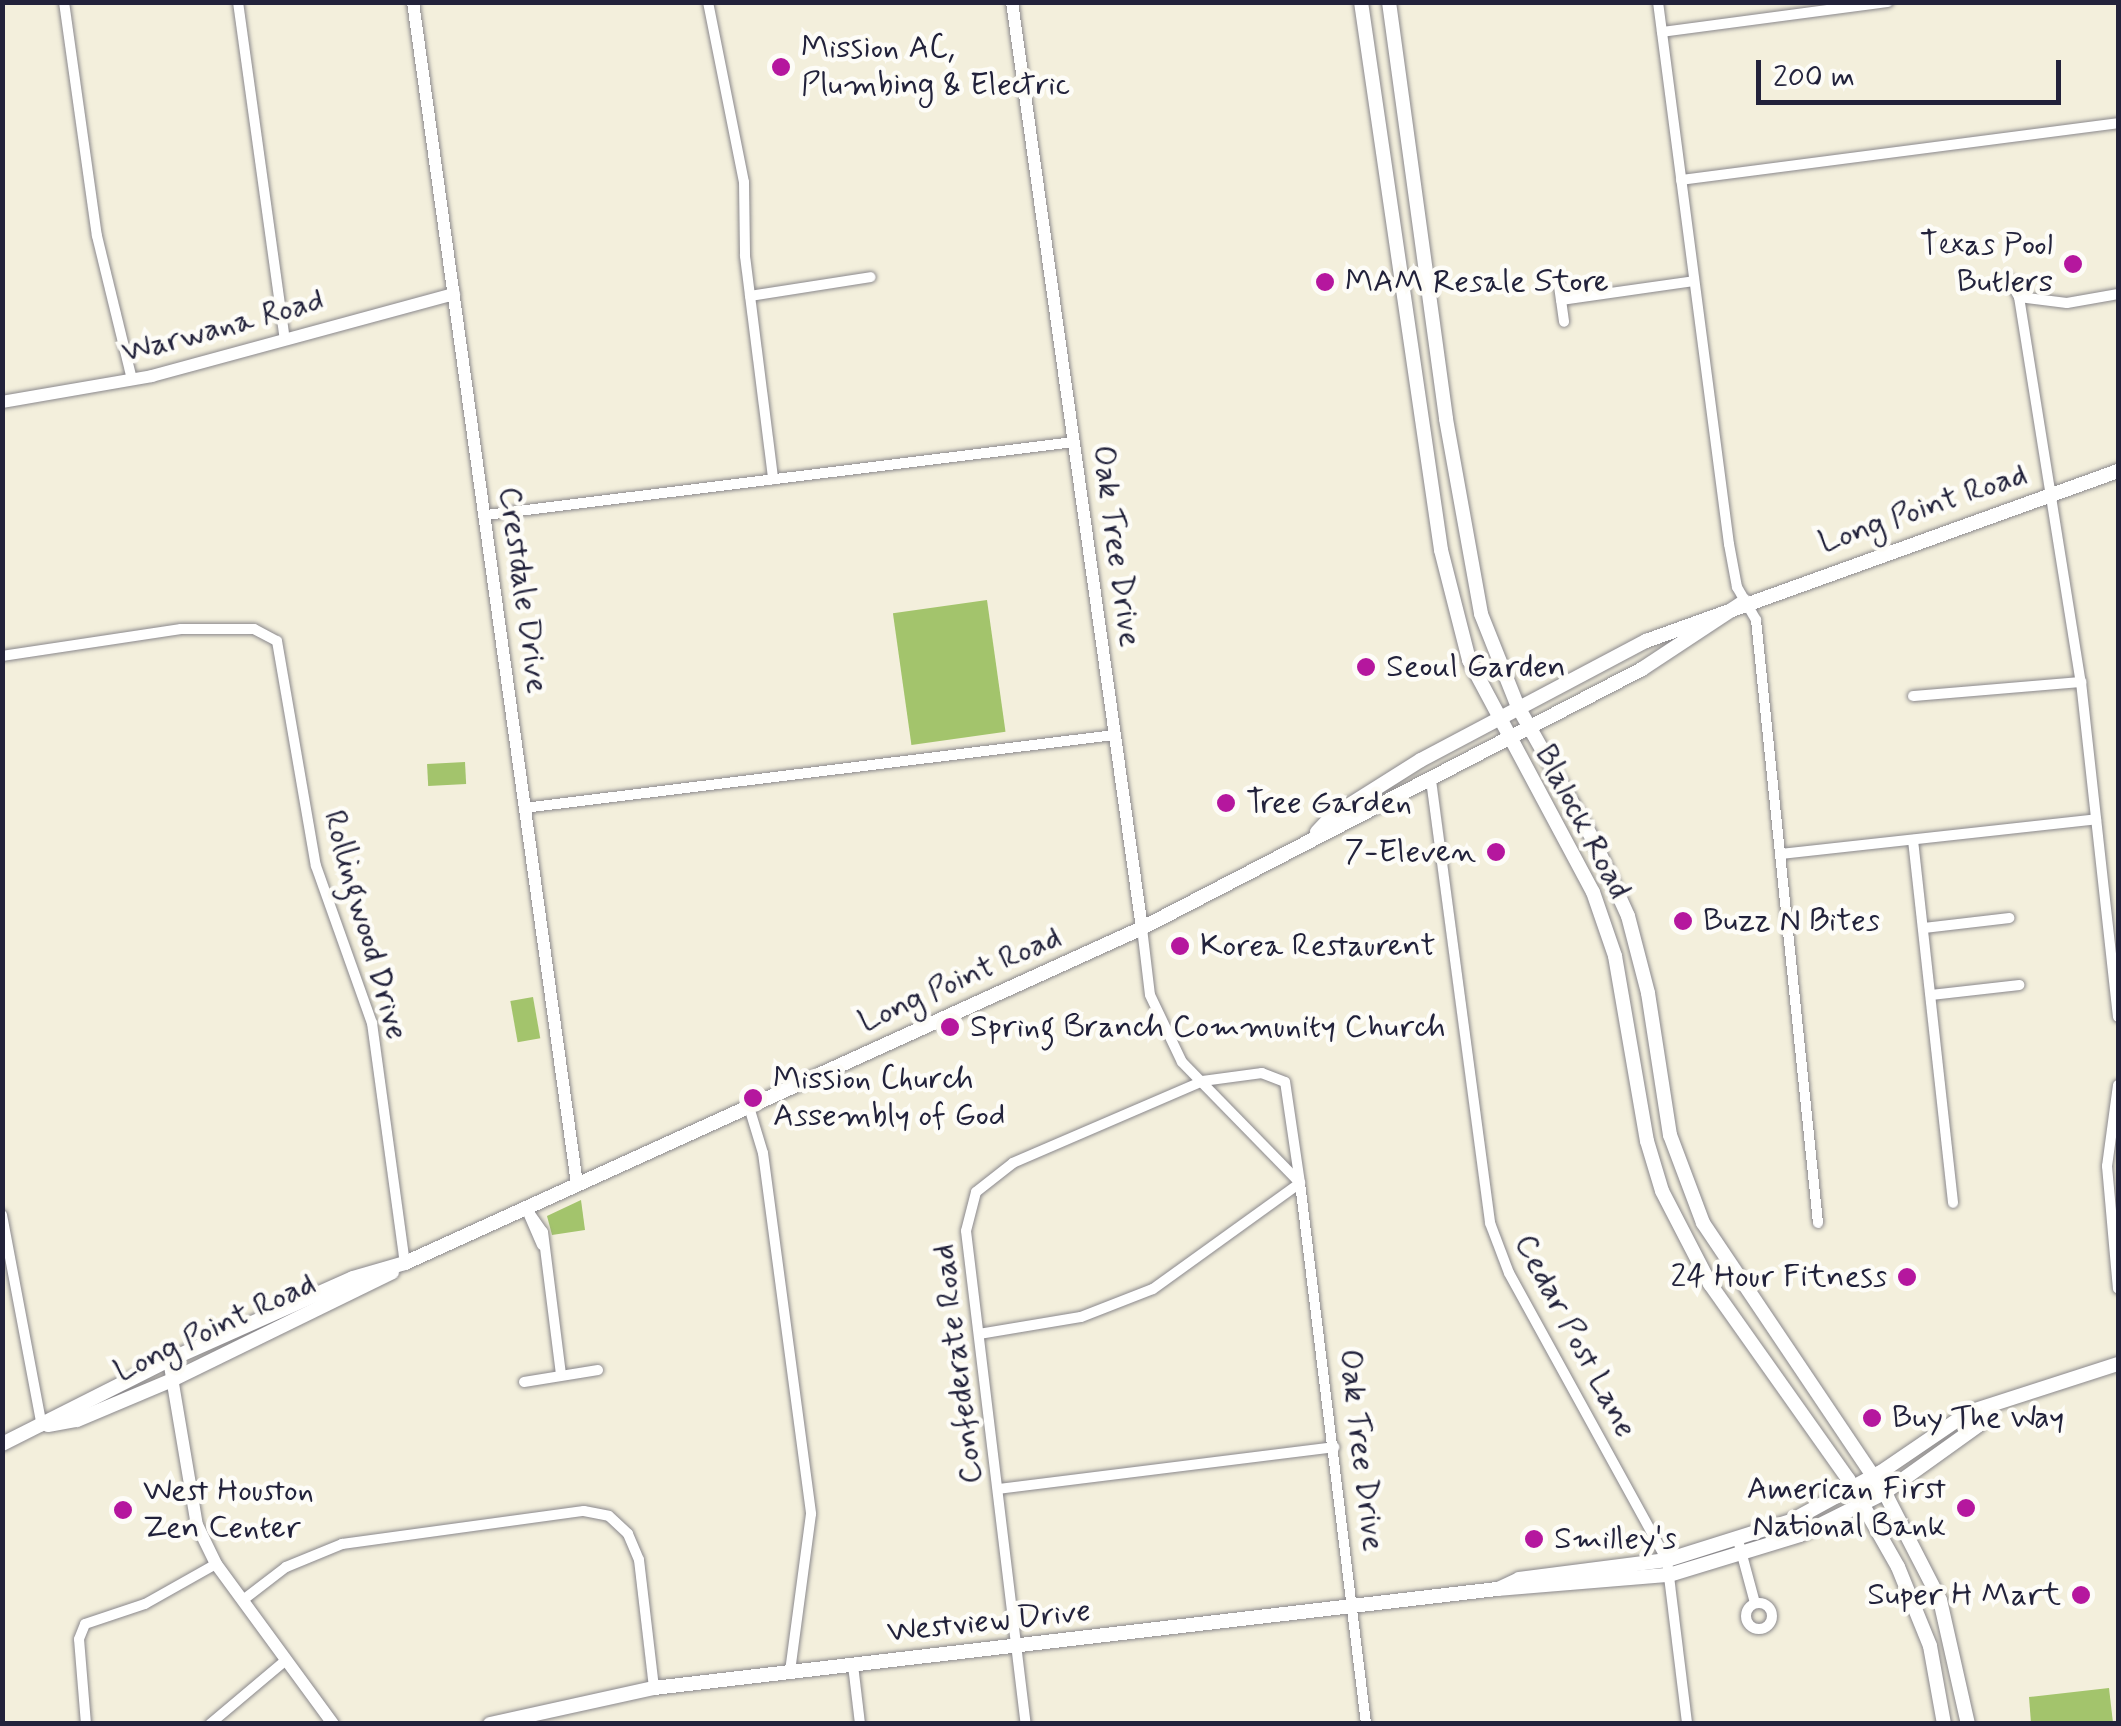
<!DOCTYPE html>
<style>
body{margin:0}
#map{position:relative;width:2121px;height:1726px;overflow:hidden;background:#f3efdc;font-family:Mynerve,sans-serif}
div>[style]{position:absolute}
.green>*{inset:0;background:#a3c46c;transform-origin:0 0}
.roads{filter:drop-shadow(0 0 2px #8a888c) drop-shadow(0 0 2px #8a888c)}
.minor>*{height:10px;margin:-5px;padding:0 5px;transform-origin:5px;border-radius:5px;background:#fff}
.minor>.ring{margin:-5px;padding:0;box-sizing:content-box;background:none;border:10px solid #fff;border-radius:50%}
.tertiary>*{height:12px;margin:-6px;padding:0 6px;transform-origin:6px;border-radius:6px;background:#fff}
.secondary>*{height:14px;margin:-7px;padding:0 7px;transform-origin:7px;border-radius:7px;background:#fff}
.dots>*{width:28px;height:28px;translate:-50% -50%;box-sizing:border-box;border:5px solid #fdfcf7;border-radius:50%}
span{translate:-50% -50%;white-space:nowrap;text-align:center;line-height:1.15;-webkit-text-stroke:9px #fdfcf7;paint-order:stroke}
.poi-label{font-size:32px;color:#22223b}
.left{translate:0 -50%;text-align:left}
.right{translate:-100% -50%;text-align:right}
.street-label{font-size:32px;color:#22223b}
.frame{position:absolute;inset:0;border:5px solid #22223b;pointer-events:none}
.scale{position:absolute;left:1756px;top:60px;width:305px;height:45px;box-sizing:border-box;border:5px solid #22223b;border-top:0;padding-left:12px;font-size:30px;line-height:35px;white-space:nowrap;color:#22223b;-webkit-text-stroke:8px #fdfcf7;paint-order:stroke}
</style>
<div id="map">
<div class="green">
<div style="left:987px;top:600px;width:133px;height:95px;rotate:82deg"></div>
<div style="left:465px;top:762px;width:22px;height:38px;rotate:87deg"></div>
<div style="left:533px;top:997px;width:42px;height:23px;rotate:80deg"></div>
<div style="clip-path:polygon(581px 1200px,585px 1230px,552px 1235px,547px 1216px)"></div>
<div style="clip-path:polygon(2109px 1688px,2113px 1723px,2031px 1723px,2029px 1697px)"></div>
</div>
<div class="roads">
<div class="minor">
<div style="left:64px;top:2px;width:236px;rotate:82deg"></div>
<div style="left:97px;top:236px;width:148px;rotate:76.3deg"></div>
<div style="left:238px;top:2px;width:340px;rotate:82.1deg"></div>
<div style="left:708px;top:2px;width:184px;rotate:78.7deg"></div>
<div style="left:744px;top:182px;width:74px;rotate:89.2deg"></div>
<div style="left:745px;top:256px;width:225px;rotate:82.8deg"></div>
<div style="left:1658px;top:2px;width:547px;rotate:82.54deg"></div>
<div style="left:1729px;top:544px;width:44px;rotate:79.5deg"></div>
<div style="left:1737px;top:587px;width:38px;rotate:60deg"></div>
<div style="left:1756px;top:620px;width:606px;rotate:84.13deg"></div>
<div style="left:1662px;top:32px;width:228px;rotate:-7.6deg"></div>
<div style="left:1681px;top:180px;width:441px;rotate:-7.4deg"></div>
<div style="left:2008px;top:278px;width:22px;rotate:60deg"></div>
<div style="left:2019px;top:297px;width:48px;rotate:7.1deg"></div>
<div style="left:2067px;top:303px;width:52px;rotate:-10deg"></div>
<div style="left:1558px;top:279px;width:21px;rotate:82deg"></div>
<div style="left:1561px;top:300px;width:134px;rotate:-8.1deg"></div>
<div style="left:750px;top:296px;width:122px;rotate:-8.9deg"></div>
<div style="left:2019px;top:297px;width:390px;rotate:80.9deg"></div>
<div style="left:2081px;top:682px;width:337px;rotate:83.7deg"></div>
<div style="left:1561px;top:300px;width:22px;rotate:82deg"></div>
<div style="left:486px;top:515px;width:593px;rotate:-7.08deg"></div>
<div style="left:2px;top:656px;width:181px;rotate:-8.6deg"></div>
<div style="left:181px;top:629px;width:73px"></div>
<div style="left:254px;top:629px;width:26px;rotate:28deg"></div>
<div style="left:277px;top:641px;width:228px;rotate:80.2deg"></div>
<div style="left:316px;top:866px;width:167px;rotate:70.4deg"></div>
<div style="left:372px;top:1023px;width:242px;rotate:82.2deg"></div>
<div style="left:1913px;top:696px;width:169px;rotate:-4.8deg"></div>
<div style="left:1431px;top:780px;width:447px;rotate:82.4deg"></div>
<div style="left:1490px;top:1223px;width:53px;rotate:69.2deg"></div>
<div style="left:1509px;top:1273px;width:328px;rotate:61.2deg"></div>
<div style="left:1667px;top:1560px;width:165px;rotate:83deg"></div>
<div style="left:524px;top:808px;width:594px;rotate:-7.05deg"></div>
<div style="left:1913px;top:840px;width:365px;rotate:83.7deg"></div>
<div style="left:1781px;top:854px;width:317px;rotate:-6.3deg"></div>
<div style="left:1142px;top:928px;width:67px;rotate:83.2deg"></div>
<div style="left:1150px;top:995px;width:74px;rotate:64.5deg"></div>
<div style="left:1182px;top:1062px;width:169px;rotate:45.7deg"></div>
<div style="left:1300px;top:1183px;width:545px;rotate:83.04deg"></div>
<div style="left:1924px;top:928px;width:86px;rotate:-6.7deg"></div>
<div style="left:1931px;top:995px;width:89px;rotate:-6.5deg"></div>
<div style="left:2118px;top:1085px;width:82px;rotate:97.7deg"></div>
<div style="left:2107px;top:1166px;width:123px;rotate:84.9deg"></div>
<div style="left:749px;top:1107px;width:48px;rotate:73.1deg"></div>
<div style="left:763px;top:1153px;width:364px;rotate:82.4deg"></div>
<div style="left:811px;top:1514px;width:159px;rotate:97.6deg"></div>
<div style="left:2px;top:1215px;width:215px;rotate:79.3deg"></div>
<div style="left:542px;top:1245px;width:40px;rotate:-113.4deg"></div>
<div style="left:526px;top:1208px;width:29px;rotate:55deg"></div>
<div style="left:543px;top:1232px;width:143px;rotate:82.8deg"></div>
<div style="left:979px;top:1334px;width:103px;rotate:-9.5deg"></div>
<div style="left:1081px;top:1317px;width:77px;rotate:-21.3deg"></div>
<div style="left:1153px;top:1289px;width:181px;rotate:-35.8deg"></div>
<div style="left:1300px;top:1183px;width:102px;rotate:-98.4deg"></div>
<div style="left:1285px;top:1082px;width:25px;rotate:-159deg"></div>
<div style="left:1262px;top:1073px;width:60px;rotate:172.3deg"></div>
<div style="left:1203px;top:1081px;width:207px;rotate:156.7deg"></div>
<div style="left:1013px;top:1163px;width:47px;rotate:141.9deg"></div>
<div style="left:976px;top:1192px;width:40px;rotate:104.4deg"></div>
<div style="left:966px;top:1231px;width:497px;rotate:83.1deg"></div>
<div style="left:524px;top:1382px;width:75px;rotate:-9.2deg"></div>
<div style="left:998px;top:1489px;width:339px;rotate:-7.1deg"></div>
<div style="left:1738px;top:1540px;width:65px;rotate:74.9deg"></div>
<div style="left:243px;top:1600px;width:54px;rotate:-37.5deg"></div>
<div style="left:286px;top:1567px;width:61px;rotate:-22.3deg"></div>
<div style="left:342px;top:1544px;width:244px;rotate:-7.8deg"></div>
<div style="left:584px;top:1511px;width:25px;rotate:11deg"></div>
<div style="left:609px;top:1516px;width:26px;rotate:43deg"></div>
<div style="left:628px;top:1534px;width:28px;rotate:67deg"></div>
<div style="left:639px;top:1560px;width:129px;rotate:83.3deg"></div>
<div class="ring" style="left:1746px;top:1603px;width:16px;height:16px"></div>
<div style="left:853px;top:1665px;width:59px;rotate:83.2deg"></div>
<div style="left:86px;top:1724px;width:85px;rotate:-94.7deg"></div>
<div style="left:79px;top:1639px;width:16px;rotate:-68deg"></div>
<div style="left:85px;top:1624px;width:63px;rotate:-18.4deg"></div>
<div style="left:145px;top:1604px;width:81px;rotate:-29.4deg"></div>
<div style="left:210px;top:1724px;width:99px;rotate:-40.1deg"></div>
</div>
<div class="tertiary">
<div style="left:413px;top:2px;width:1193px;rotate:82.1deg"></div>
<div style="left:1012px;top:2px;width:935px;rotate:82.01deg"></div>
<div style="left:2px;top:402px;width:152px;rotate:-9.8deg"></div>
<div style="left:152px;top:376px;width:313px;rotate:-15.2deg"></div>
<div style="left:169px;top:1360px;width:167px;rotate:80.4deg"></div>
<div style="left:197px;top:1525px;width:43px;rotate:64deg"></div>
<div style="left:216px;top:1564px;width:198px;rotate:53.8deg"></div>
</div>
<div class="secondary">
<div style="left:1361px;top:2px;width:554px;rotate:81.69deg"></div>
<div style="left:1441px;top:550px;width:114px;rotate:75.7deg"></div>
<div style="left:1469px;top:660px;width:263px;rotate:61.9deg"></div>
<div style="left:1593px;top:892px;width:68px;rotate:71deg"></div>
<div style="left:1615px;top:956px;width:188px;rotate:80.2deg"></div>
<div style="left:1647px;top:1141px;width:52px;rotate:73.3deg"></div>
<div style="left:1662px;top:1191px;width:105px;rotate:62.7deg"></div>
<div style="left:1710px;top:1284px;width:239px;rotate:54.7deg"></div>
<div style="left:1848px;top:1479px;width:101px;rotate:60.4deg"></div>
<div style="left:1898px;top:1567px;width:85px;rotate:67.9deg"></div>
<div style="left:1930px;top:1646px;width:79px;rotate:79.8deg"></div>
<div style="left:1389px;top:2px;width:421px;rotate:82.2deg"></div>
<div style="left:1446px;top:419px;width:198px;rotate:79.8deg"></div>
<div style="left:1481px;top:614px;width:100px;rotate:68.3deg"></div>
<div style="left:1518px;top:707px;width:156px;rotate:60.5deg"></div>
<div style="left:1595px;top:843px;width:80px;rotate:65.7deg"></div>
<div style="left:1628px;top:916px;width:80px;rotate:75.4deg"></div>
<div style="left:1648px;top:993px;width:144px;rotate:81.2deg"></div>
<div style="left:1670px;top:1135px;width:94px;rotate:69.4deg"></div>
<div style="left:1703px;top:1223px;width:330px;rotate:56.1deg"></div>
<div style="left:1887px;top:1497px;width:116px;rotate:62.8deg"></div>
<div style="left:1940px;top:1600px;width:127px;rotate:77.3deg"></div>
<div style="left:1317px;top:832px;width:22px;rotate:-47deg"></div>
<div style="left:1332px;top:816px;width:105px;rotate:-32.2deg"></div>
<div style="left:1421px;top:760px;width:255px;rotate:-27.9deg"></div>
<div style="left:1646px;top:641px;width:502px;rotate:-19.81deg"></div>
<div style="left:48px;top:1425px;width:29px;rotate:-10deg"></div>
<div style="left:77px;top:1420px;width:103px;rotate:-22.8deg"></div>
<div style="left:172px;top:1380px;width:245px;rotate:-26.1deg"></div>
<div style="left:2px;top:1444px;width:187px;rotate:-26.7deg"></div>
<div style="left:169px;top:1360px;width:201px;rotate:-24deg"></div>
<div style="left:353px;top:1278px;width:54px;rotate:-16.1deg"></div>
<div style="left:405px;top:1263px;width:810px;rotate:-24.44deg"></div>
<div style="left:1142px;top:928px;width:563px;rotate:-27.38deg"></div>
<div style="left:1642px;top:669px;width:123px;rotate:-33.4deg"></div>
<div style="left:1498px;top:1589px;width:23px;rotate:-25deg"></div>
<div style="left:1519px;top:1579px;width:149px;rotate:-7.3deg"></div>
<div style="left:1667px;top:1560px;width:130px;rotate:-17.5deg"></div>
<div style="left:1791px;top:1521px;width:102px;rotate:-28.6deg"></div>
<div style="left:1881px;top:1472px;width:107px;rotate:-34.3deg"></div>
<div style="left:1969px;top:1412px;width:157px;rotate:-17.9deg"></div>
<div style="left:490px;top:1724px;width:168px;rotate:-12.4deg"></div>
<div style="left:654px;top:1688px;width:849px;rotate:-6.7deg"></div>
<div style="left:1497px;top:1589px;width:173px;rotate:-4.7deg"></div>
<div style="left:1669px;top:1575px;width:137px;rotate:-17deg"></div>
<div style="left:1800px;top:1535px;width:94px;rotate:-26.6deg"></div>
<div style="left:1884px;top:1493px;width:117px;rotate:-35.6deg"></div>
<div style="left:1979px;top:1425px;width:15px;rotate:-62deg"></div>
</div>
</div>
<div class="dots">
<div style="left:781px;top:67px;background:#b5179e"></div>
<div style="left:2073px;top:264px;background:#b5179e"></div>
<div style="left:1325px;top:282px;background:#b5179e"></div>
<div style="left:1366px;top:667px;background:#b5179e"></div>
<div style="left:1226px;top:803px;background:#b5179e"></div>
<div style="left:1496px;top:852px;background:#b5179e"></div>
<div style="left:1683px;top:921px;background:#b5179e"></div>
<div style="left:1180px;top:946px;background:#b5179e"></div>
<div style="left:950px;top:1027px;background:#b5179e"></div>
<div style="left:753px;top:1098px;background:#b5179e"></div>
<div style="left:1907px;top:1277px;background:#b5179e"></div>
<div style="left:1872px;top:1418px;background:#b5179e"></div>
<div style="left:1966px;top:1508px;background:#b5179e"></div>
<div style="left:123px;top:1510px;background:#b5179e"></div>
<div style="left:1534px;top:1539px;background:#b5179e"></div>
<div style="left:2081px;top:1595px;background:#b5179e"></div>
</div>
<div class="poi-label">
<span class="left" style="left:801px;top:67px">Mission AC,<br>Plumbing &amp; Electric</span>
<span class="right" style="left:2053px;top:264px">Texas Pool<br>Butlers</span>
<span class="left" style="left:1345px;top:282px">MAM Resale Store</span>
<span class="left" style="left:1386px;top:667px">Seoul Garden</span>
<span class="left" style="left:1246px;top:803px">Tree Garden</span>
<span class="right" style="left:1476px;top:852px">7-Eleven</span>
<span class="left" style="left:1703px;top:921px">Buzz N Bites</span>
<span class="left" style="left:1200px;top:946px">Korea Restaurent</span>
<span class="left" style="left:970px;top:1027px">Spring Branch Community Church</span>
<span class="left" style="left:773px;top:1098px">Mission Church<br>Assembly of God</span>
<span class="right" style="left:1887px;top:1277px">24 Hour Fitness</span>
<span class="left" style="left:1892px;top:1418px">Buy The Way</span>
<span class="right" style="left:1946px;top:1508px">American First<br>National Bank</span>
<span class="left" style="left:143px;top:1510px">West Houston<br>Zen Center</span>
<span class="left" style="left:1554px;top:1539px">Smilley's</span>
<span class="right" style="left:2061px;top:1595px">Super H Mart</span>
</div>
<div class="street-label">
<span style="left:223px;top:327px;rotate:-15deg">Warwana Road</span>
<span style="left:1923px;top:509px;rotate:-19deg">Long Point Road</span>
<span style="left:1116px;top:546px;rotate:82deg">Oak Tree Drive</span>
<span style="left:523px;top:590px;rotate:82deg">Crestdale Drive</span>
<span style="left:1582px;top:822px;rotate:62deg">Blalock Road</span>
<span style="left:365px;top:925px;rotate:74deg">Rollingwood Drive</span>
<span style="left:960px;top:980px;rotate:-24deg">Long Point Road</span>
<span style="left:215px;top:1328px;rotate:-25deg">Long Point Road</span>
<span style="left:1575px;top:1336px;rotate:62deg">Cedar Post Lane</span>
<span style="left:958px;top:1364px;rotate:-97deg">Confederate Road</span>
<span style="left:1361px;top:1450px;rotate:83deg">Oak Tree Drive</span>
<span style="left:989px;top:1622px;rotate:-6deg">Westview Drive</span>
</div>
<div class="frame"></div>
<div class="scale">200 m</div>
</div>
